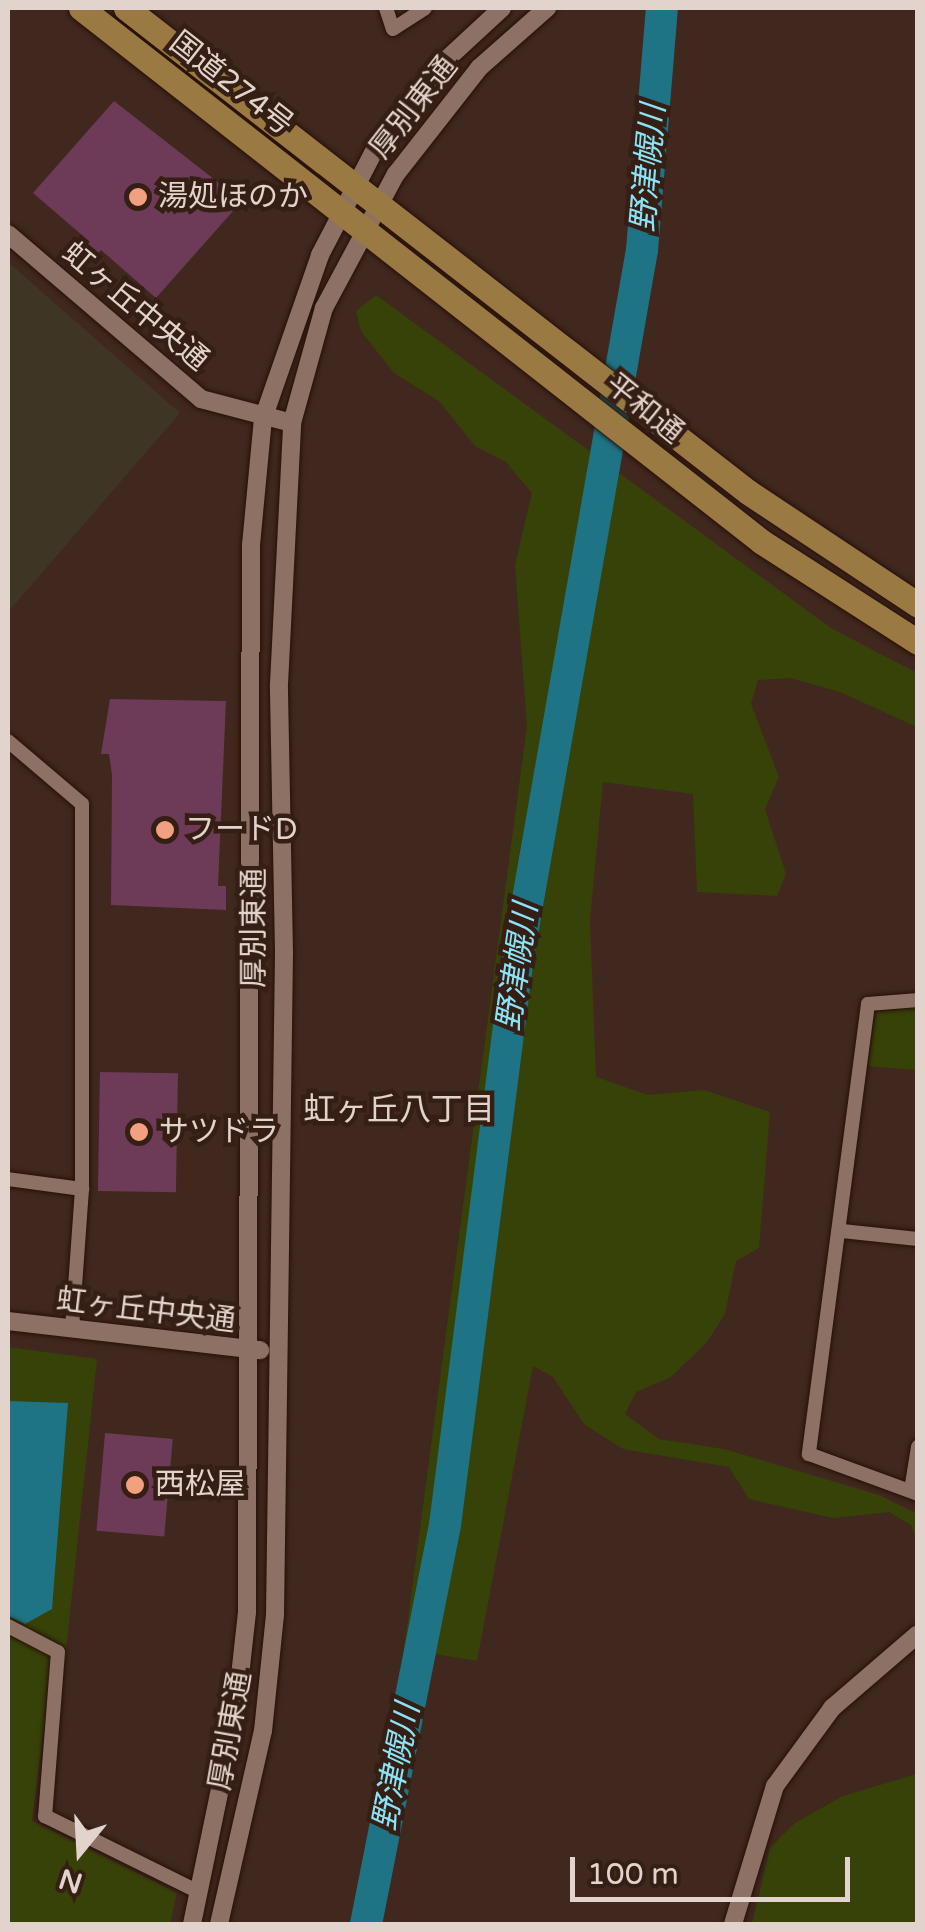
<!DOCTYPE html>
<meta charset="utf-8">
<style>
body{margin:0}
#map{position:relative;width:925px;height:1932px;overflow:hidden;background:#40281e;font-family:"Varela Round","Noto Sans JP",sans-serif}
div>[style]{position:absolute}
.education>*{inset:0;background:#3f3525}
.green>*{inset:0;background:#374208}
.water>*{inset:0;background:#1e7484}
.river>*{height:32px;margin:-16px;padding:0 16px;transform-origin:16px;border-radius:16px;background:#1e7484}
.building>*{inset:0;background:#6d3a57;transform-origin:0 0}
.roads{filter:drop-shadow(0 0 2px #261007) drop-shadow(0 0 2px #261007)}
.minor>*{height:14px;margin:-7px;padding:0 7px;transform-origin:7px;border-radius:7px;background:#8d7165}
.tertiary>*{height:18px;margin:-9px;padding:0 9px;transform-origin:9px;border-radius:9px;background:#8d7165}
.trunk>*{height:25px;margin:-12.5px;padding:0 12.5px;transform-origin:12.5px;border-radius:12.5px;background:#9a7942}
.dots>*{width:28px;height:28px;translate:-50% -50%;box-sizing:border-box;border:5px solid #351e14;border-radius:50%}
span{translate:-50% -50%;white-space:nowrap;text-align:center;line-height:1.15;-webkit-text-stroke:9px #351e14;paint-order:stroke}
.street-label{font-size:30px;color:#e3d3cd}
.poi-label{font-size:30px;color:#e3d3cd}
.left{translate:0 -50%;text-align:left}
.water-label{font-size:32px;color:#8be3f7;font-style:italic}
.neighbourhood-label{font-size:32px;color:#e3d3cd}
.frame{position:absolute;inset:0;border:10px solid #e3d3cd;pointer-events:none}
.north{position:absolute;left:30px;top:1802px;width:100px;height:100px;-webkit-text-stroke:8px #351e14;paint-order:stroke;rotate:198deg;font-size:28px;font-weight:700;line-height:40px;text-align:center;color:#e3d3cd}
.north::after{content:'';display:block;margin:auto;width:35px;height:45px;background:#e3d3cd;clip-path:polygon(50% 0,100% 100%,50% 72%,0 100%)}
.scale{position:absolute;left:570px;top:1857px;width:280px;height:45px;box-sizing:border-box;border:5px solid #e3d3cd;border-top:0;padding-left:12px;font-size:30px;line-height:35px;white-space:nowrap;color:#e3d3cd;-webkit-text-stroke:8px #351e14;paint-order:stroke}
</style>
<div id="map">
<div class="education">
<div style="clip-path:polygon(8px 262px,180px 413px,8px 612px)"></div>
</div>
<div class="green">
<div style="clip-path:polygon(376px 295px,831px 628px,917px 673px,917px 727px,840px 692px,790px 678px,758px 680px,751px 704px,779px 777px,765px 809px,786px 874px,777px 896px,697px 892px,693px 794px,603px 782px,590px 920px,596px 1077px,648px 1095px,704px 1090px,770px 1112px,759px 1248px,736px 1261px,725px 1314px,707px 1342px,671px 1377px,636px 1392px,625px 1414px,659px 1439px,724px 1449px,879px 1495px,917px 1514px,917px 1540px,911px 1525px,889px 1512px,833px 1518px,749px 1499px,729px 1467px,623px 1449px,584px 1424px,553px 1377px,533px 1366px,477px 1661px,404px 1649px,527px 726px,515px 565px,532px 493px,506px 462px,475px 446px,439px 401px,394px 373px,361px 331px,356px 311px)"></div>
<div style="clip-path:polygon(917px 1007px,917px 1070px,868px 1066px,876px 1012px)"></div>
<div style="clip-path:polygon(8px 1347px,97px 1359px,62px 1688px,49px 1687px,32px 1821px,177px 1893px,170px 1924px,8px 1924px)"></div>
<div style="clip-path:polygon(917px 1774px,917px 1924px,752px 1924px,770px 1848px,795px 1823px,843px 1796px)"></div>
</div>
<div class="water">
<div style="clip-path:polygon(8px 1401px,68px 1403px,52px 1609px,25px 1624px,8px 1616px)"></div>
</div>
<div class="river">
<div style="left:366px;top:1924px;width:407px;rotate:-78.8deg"></div>
<div style="left:445px;top:1525px;width:574px;rotate:-82.69deg"></div>
<div style="left:518px;top:956px;width:717px;rotate:-80.04deg"></div>
<div style="left:642px;top:250px;width:243px;rotate:-85.3deg"></div>
</div>
<div class="building">
<div style="clip-path:polygon(114px 101px,242px 201px,156px 298px,101px 250px,93px 258px,77px 243px,83px 236px,33px 193px)"></div>
<div style="clip-path:polygon(110px 699px,226px 701px,218px 886px,226px 886px,226px 910px,111px 905px,112px 775px,109px 754px,101px 754px)"></div>
<div style="left:100px;top:1072px;width:78px;height:119px;rotate:1deg"></div>
<div style="left:105px;top:1433px;width:68px;height:98px;rotate:5deg"></div>
</div>
<div class="roads">
<div class="minor">
<div style="left:386px;top:8px;width:22px;rotate:72deg"></div>
<div style="left:393px;top:29px;width:38px;rotate:-33deg"></div>
<div style="left:8px;top:741px;width:97px;rotate:40.4deg"></div>
<div style="left:82px;top:804px;width:385px;rotate:90deg"></div>
<div style="left:82px;top:1189px;width:141px;rotate:94.1deg"></div>
<div style="left:918px;top:1000px;width:50px;rotate:175.4deg"></div>
<div style="left:868px;top:1004px;width:454px;rotate:97.5deg"></div>
<div style="left:809px;top:1454px;width:116px;rotate:20.2deg"></div>
<div style="left:8px;top:1179px;width:75px;rotate:7.7deg"></div>
<div style="left:842px;top:1231px;width:76px;rotate:6deg"></div>
<div style="left:911px;top:1490px;width:44px;rotate:-80.8deg"></div>
<div style="left:8px;top:1626px;width:56px;rotate:27.5deg"></div>
<div style="left:58px;top:1652px;width:165px;rotate:94.5deg"></div>
<div style="left:45px;top:1816px;width:172px;rotate:26.3deg"></div>
</div>
<div class="tertiary">
<div style="left:8px;top:234px;width:254px;rotate:40.5deg"></div>
<div style="left:201px;top:399px;width:94px;rotate:14.8deg"></div>
<div style="left:8px;top:1321px;width:254px;rotate:6.6deg"></div>
<div style="left:192px;top:1924px;width:217px;rotate:-78.3deg"></div>
<div style="left:236px;top:1712px;width:101px;rotate:-83.7deg"></div>
<div style="left:247px;top:1612px;width:1067px;rotate:-89.79deg"></div>
<div style="left:251px;top:545px;width:127px;rotate:-84.6deg"></div>
<div style="left:263px;top:419px;width:174px;rotate:-70.8deg"></div>
<div style="left:320px;top:255px;width:115px;rotate:-62.5deg"></div>
<div style="left:373px;top:153px;width:120px;rotate:-51.8deg"></div>
<div style="left:447px;top:59px;width:75px;rotate:-42.8deg"></div>
<div style="left:219px;top:1924px;width:198px;rotate:-77.2deg"></div>
<div style="left:263px;top:1731px;width:117px;rotate:-84.1deg"></div>
<div style="left:275px;top:1615px;width:663px;rotate:-89.22deg"></div>
<div style="left:284px;top:952px;width:268px;rotate:-91.1deg"></div>
<div style="left:279px;top:684px;width:261px;rotate:-87.1deg"></div>
<div style="left:292px;top:423px;width:119px;rotate:-74.5deg"></div>
<div style="left:324px;top:308px;width:152px;rotate:-61.8deg"></div>
<div style="left:396px;top:174px;width:135px;rotate:-51.9deg"></div>
<div style="left:479px;top:68px;width:91px;rotate:-41.4deg"></div>
<div style="left:733px;top:1924px;width:144px;rotate:-73.1deg"></div>
<div style="left:775px;top:1786px;width:97px;rotate:-53.8deg"></div>
<div style="left:832px;top:1708px;width:113px;rotate:-40.7deg"></div>
</div>
<div class="trunk">
<div style="left:81px;top:8px;width:865px;rotate:38.1deg"></div>
<div style="left:762px;top:542px;width:185px;rotate:32.7deg"></div>
<div style="left:126px;top:8px;width:788px;rotate:37.89deg"></div>
<div style="left:748px;top:492px;width:204px;rotate:33.6deg"></div>
</div>
</div>
<div class="dots">
<div style="left:138px;top:197px;background:#f2a07f"></div>
<div style="left:165px;top:830px;background:#f2a07f"></div>
<div style="left:139px;top:1132px;background:#f2a07f"></div>
<div style="left:135px;top:1485px;background:#f2a07f"></div>
</div>
<div class="street-label">
<span style="left:231px;top:84px;rotate:38deg">国道274号</span>
<span style="left:414px;top:108px;rotate:-52deg">厚別東通</span>
<span style="left:135px;top:307px;rotate:40deg">虹ヶ丘中央通</span>
<span style="left:644px;top:409px;rotate:39deg">平和通</span>
<span style="left:255px;top:928px;rotate:-90deg">厚別東通</span>
<span style="left:146px;top:1311px;rotate:7deg">虹ヶ丘中央通</span>
<span style="left:231px;top:1731px;rotate:-80deg">厚別東通</span>
</div>
<div class="poi-label">
<span class="left" style="left:158px;top:197px">湯処ほのか</span>
<span class="left" style="left:185px;top:830px">フードD</span>
<span class="left" style="left:159px;top:1132px">サツドラ</span>
<span class="left" style="left:155px;top:1485px">西松屋</span>
</div>
<div class="water-label">
<span style="left:649px;top:168px;rotate:-85deg">野津幌川</span>
<span style="left:518px;top:967px;rotate:-82deg">野津幌川</span>
<span style="left:397px;top:1767px;rotate:-79deg">野津幌川</span>
</div>
<div class="neighbourhood-label">
<span style="left:399px;top:1110px">虹ヶ丘八丁目</span>
</div>
<div class="frame"></div>
<div class="north">N</div>
<div class="scale">100 m</div>
</div>
